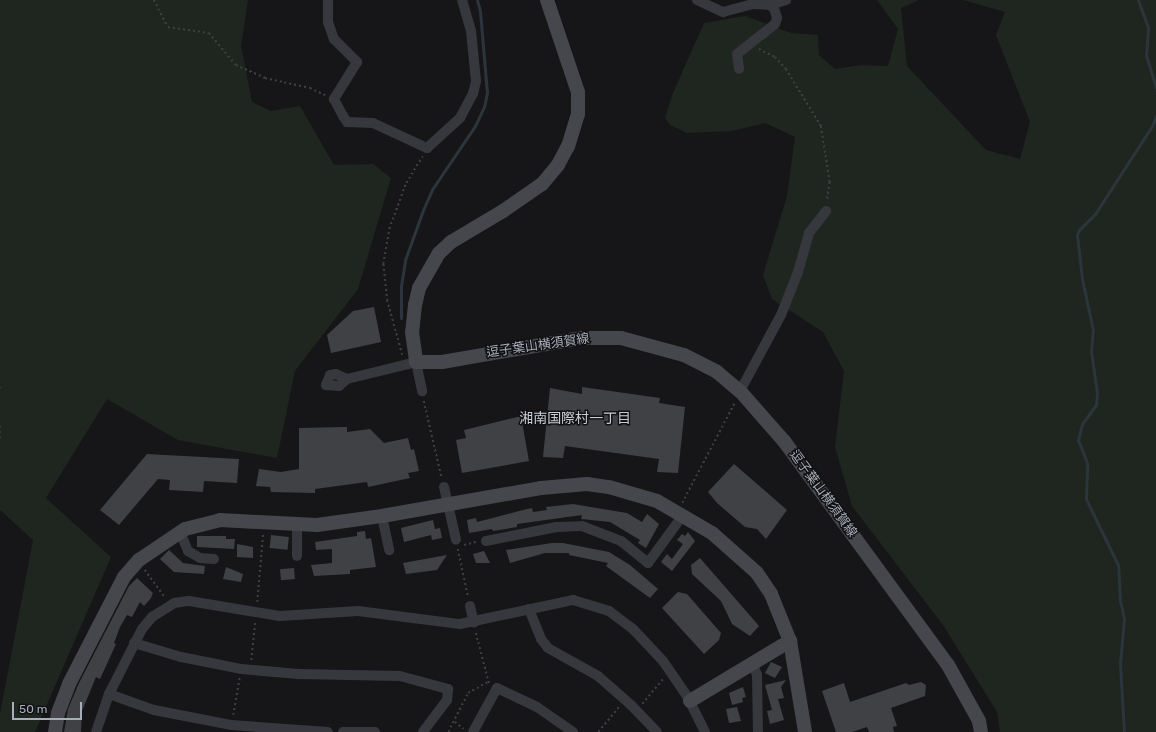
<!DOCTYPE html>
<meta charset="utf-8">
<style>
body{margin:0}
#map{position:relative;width:1156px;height:732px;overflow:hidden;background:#161618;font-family:Rubik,"Noto Sans JP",sans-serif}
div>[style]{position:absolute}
.green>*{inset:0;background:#1e261f}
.stream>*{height:3px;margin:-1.5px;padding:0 1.5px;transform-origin:1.5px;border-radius:1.5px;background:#2c353c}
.building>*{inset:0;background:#404145;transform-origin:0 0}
.path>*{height:1.5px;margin-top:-0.75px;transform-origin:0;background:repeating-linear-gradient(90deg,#3d3f44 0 2px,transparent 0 5px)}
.street>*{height:10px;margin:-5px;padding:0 5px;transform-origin:5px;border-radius:5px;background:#37383d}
.secondary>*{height:14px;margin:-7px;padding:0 7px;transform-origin:7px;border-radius:7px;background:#45474d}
span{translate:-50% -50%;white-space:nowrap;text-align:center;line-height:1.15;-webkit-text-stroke:3px #111113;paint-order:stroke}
.street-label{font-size:13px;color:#a8adb8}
.neighbourhood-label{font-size:14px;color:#c9ccd4}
.scale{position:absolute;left:12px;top:702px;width:70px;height:18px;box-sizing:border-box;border:2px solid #a8adb8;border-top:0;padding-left:5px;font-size:12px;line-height:14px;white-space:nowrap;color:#a8adb8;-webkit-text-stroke:3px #111113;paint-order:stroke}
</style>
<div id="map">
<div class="green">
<div style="clip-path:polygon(0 0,248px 0,241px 46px,252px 102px,271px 111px,300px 106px,334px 165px,373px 164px,391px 178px,358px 289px,295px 371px,277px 458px,178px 440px,107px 399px,46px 498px,111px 557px,35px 732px,0 732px,0 714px,33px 540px,0 510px)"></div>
<div style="clip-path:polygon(877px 0,919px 0,901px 8px,907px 66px,986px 150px,1020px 159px,1030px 122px,996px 35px,1005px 12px,963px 0,1156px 0,1156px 732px,1000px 732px,997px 712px,943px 625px,852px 506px,835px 447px,844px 371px,823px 332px,772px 299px,763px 275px,787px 196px,795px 137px,765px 123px,732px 131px,687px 133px,670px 125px,665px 118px,673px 93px,704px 23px,745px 16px,791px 33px,818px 35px,819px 55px,835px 69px,861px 65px,888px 66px,898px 29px)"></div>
</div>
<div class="stream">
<div style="left:1138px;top:0;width:30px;rotate:70deg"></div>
<div style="left:1148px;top:28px;width:27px;rotate:94deg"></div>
<div style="left:1146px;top:55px;width:34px;rotate:73deg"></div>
<div style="left:401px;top:318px;width:32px;rotate:-90deg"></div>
<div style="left:401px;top:286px;width:26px;rotate:-81deg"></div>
<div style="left:405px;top:260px;width:53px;rotate:-70.2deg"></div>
<div style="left:423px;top:210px;width:24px;rotate:-66deg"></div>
<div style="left:433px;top:188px;width:75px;rotate:-55.9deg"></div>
<div style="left:475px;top:126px;width:21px;rotate:-65deg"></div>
<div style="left:484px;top:107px;width:14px;rotate:-78deg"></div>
<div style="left:487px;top:93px;width:82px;rotate:-94.9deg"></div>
<div style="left:480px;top:11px;width:11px;rotate:-105deg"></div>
<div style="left:1124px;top:732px;width:68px;rotate:-93.4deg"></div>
<div style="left:1120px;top:664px;width:46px;rotate:-85deg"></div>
<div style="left:1124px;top:618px;width:17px;rotate:-103deg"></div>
<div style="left:1120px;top:601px;width:36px;rotate:-93deg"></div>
<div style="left:1118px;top:565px;width:73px;rotate:-115.9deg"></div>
<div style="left:1086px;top:499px;width:36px;rotate:-88deg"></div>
<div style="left:1087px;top:463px;width:25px;rotate:-111deg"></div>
<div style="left:1078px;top:440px;width:16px;rotate:-76deg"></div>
<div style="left:1082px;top:424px;width:24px;rotate:-54deg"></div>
<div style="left:1096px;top:405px;width:12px;rotate:-85deg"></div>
<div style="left:1097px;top:393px;width:42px;rotate:-98.1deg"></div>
<div style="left:1091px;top:351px;width:21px;rotate:-85deg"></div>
<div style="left:1093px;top:330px;width:52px;rotate:-102.2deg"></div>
<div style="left:1082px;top:279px;width:44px;rotate:-96.5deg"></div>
<div style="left:1077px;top:235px;width:5px;rotate:-68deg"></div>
<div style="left:1079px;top:230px;width:23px;rotate:-45deg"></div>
<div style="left:1095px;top:214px;width:105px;rotate:-57.1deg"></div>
<div style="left:1152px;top:126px;width:11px;rotate:-68deg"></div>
</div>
<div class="building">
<div style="clip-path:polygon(374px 307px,381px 342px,331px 353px,327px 335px,353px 311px)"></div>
<div style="clip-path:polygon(582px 387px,660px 398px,659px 403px,685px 407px,678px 473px,657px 472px,659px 459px,565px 446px,563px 458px,543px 457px,550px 388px,582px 394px)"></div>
<div style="clip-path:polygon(521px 416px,529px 461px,462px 473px,456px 440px,466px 438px,464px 430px)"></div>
<div style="clip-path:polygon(347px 427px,347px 432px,370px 429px,384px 443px,408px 438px,411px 450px,414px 449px,419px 471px,408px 473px,410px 478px,368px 487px,367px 482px,315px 489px,315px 493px,271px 492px,270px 487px,256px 486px,259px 469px,281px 472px,299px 469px,299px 428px)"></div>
<div style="clip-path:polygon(147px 454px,239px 459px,237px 483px,204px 481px,203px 492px,169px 490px,170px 480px,158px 479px,119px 525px,100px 510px)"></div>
<div style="clip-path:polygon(734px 464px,787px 510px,766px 539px,757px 529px,745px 527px,717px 503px,708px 492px)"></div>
<div style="clip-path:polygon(573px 504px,627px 513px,642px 522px,647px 514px,659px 524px,646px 548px,638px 543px,640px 540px,610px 522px,581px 519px,582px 515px,517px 524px,517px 527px,493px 531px,492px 529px,469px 533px,467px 520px,476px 518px,477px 522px,523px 510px,532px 508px,533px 512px,547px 510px,546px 507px)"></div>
<div style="clip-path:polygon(433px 520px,435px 529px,440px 528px,442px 538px,432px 540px,431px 535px,404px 542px,401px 528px)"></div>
<div style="clip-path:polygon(365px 531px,366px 539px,371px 538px,376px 567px,350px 570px,350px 574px,314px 576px,311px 565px,332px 563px,332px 549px,316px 550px,315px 542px,357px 536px,357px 532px)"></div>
<div style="clip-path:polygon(688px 532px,695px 541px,672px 571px,661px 562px,667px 554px,672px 559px,683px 544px,677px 540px,682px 534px,685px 536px)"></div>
<div style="left:271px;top:535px;width:18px;height:13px;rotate:6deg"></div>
<div style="clip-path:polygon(197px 536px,226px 536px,226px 539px,235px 539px,234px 549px,197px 547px)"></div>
<div style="clip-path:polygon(552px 543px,563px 543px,609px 552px,630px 565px,658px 589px,650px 598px,606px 566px,608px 563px,569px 555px,569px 553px,545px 553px,510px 563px,506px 550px)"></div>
<div style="clip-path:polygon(237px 544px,253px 547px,253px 558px,237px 557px)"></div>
<div style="clip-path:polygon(169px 550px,183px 563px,205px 566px,204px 574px,174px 572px,160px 559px)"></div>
<div style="clip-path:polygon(484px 551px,490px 563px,476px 563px,473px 554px)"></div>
<div style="clip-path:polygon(447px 555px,437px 570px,406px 574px,403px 563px)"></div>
<div style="clip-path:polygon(700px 558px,759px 626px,750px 636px,732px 624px,721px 601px,692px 574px,691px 565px)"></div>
<div style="clip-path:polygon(226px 567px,243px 574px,241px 582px,223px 579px)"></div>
<div style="left:294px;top:568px;width:11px;height:14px;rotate:85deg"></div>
<div style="clip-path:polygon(137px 578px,153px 593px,151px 598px,144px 606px,140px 602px,132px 617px,127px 615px,120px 627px,114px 643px,116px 644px,100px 679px,96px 677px,82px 711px,81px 732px,64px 732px,68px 709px,79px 683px,129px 586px)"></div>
<div style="clip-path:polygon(678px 592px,687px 594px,721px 633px,719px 640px,704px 654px,662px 608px)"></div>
<div style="clip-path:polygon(771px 662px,782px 667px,775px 678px,765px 673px)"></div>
<div style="clip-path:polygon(786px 680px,781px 687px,784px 698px,778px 699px,784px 720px,770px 724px,767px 711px,772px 710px,765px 685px)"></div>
<div style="clip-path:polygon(921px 682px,926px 685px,925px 696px,891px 708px,897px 726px,893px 727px,894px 732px,869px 732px,867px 727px,852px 732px,836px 732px,822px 691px,844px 683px,850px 702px,906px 683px,909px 685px)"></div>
<div style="clip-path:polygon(743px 687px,746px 697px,742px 698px,743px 702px,732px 705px,729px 693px)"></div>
<div style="clip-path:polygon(737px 707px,741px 721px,729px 723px,726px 709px)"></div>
</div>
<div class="path">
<div style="left:154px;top:0;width:30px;rotate:63deg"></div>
<div style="left:168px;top:27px;width:41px;rotate:8.3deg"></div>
<div style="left:209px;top:33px;width:42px;rotate:49.8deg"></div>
<div style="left:236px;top:65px;width:32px;rotate:24deg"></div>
<div style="left:265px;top:78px;width:46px;rotate:12.5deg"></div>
<div style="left:310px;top:88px;width:17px;rotate:25deg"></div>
<div style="left:759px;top:49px;width:18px;rotate:27deg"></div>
<div style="left:775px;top:57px;width:16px;rotate:47deg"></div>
<div style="left:786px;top:69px;width:67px;rotate:58.4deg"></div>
<div style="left:821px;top:126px;width:57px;rotate:80.9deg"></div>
<div style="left:830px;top:182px;width:19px;rotate:99deg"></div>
<div style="left:402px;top:355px;width:56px;rotate:-105.5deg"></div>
<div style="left:387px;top:301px;width:37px;rotate:-96deg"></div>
<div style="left:383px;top:264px;width:36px;rotate:-80deg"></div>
<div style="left:389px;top:229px;width:49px;rotate:-69.7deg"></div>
<div style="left:406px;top:183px;width:31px;rotate:-58deg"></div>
<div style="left:0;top:388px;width:1px;rotate:-45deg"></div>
<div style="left:424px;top:401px;width:80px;rotate:77deg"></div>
<div style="left:0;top:426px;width:13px;rotate:90deg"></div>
<div style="left:682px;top:503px;width:114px;rotate:-62.3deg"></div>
<div style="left:464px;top:545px;width:12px;rotate:-14deg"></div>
<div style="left:458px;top:549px;width:48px;rotate:78deg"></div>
<div style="left:145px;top:570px;width:34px;rotate:54deg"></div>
<div style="left:257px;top:602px;width:68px;rotate:-85deg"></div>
<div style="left:476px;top:633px;width:52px;rotate:75.4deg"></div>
<div style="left:251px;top:660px;width:38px;rotate:-84deg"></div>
<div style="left:642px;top:704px;width:33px;rotate:-50deg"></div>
<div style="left:233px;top:715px;width:39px;rotate:-80deg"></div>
<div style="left:455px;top:722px;width:11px;rotate:38deg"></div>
<div style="left:448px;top:732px;width:44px;rotate:-62.9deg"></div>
<div style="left:468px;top:693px;width:23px;rotate:-29deg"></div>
<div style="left:598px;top:732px;width:33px;rotate:-50deg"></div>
</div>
<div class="street">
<div style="left:328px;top:0;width:22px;rotate:90deg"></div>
<div style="left:328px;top:22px;width:18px;rotate:71deg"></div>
<div style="left:334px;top:39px;width:33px;rotate:45deg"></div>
<div style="left:357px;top:62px;width:44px;rotate:121.9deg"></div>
<div style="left:334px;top:99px;width:19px;rotate:62deg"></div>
<div style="left:343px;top:116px;width:7px;rotate:56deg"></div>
<div style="left:347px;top:122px;width:26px;rotate:2deg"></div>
<div style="left:373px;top:123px;width:60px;rotate:24.8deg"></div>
<div style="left:427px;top:148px;width:45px;rotate:-42.3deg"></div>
<div style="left:460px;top:118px;width:27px;rotate:-62deg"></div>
<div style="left:473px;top:94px;width:13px;rotate:-77deg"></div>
<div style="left:476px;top:81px;width:50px;rotate:-95.7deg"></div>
<div style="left:471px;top:31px;width:32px;rotate:-106deg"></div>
<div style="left:697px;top:0;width:29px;rotate:25deg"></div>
<div style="left:723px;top:12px;width:31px;rotate:-15deg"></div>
<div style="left:753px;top:4px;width:17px;rotate:3deg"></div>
<div style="left:770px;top:5px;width:5px;rotate:37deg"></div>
<div style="left:774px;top:8px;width:10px;rotate:73deg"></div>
<div style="left:777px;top:18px;width:6px;rotate:108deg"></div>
<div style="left:775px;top:24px;width:48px;rotate:141.7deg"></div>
<div style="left:737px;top:54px;width:15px;rotate:82deg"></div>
<div style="left:770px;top:5px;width:17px;rotate:-17deg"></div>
<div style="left:347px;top:379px;width:12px;rotate:-156deg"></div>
<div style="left:336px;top:374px;width:6px;rotate:171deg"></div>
<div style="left:330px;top:375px;width:11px;rotate:112deg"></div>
<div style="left:326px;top:385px;width:13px;rotate:4deg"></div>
<div style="left:339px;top:386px;width:11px;rotate:-41deg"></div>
<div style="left:347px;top:379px;width:71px;rotate:-13.8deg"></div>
<div style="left:416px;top:362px;width:30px;rotate:78deg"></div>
<div style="left:740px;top:391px;width:86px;rotate:-61.7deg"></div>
<div style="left:781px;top:315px;width:46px;rotate:-68.4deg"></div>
<div style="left:798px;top:272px;width:41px;rotate:-74.2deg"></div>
<div style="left:809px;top:233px;width:28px;rotate:-52deg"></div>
<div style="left:444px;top:487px;width:54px;rotate:77.2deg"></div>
<div style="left:382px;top:516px;width:35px;rotate:78deg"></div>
<div style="left:180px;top:532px;width:21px;rotate:67deg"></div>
<div style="left:188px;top:551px;width:14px;rotate:30deg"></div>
<div style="left:200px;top:558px;width:14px;rotate:4deg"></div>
<div style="left:486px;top:541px;width:72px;rotate:-11.2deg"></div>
<div style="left:557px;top:527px;width:25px;rotate:-2deg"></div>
<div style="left:582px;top:526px;width:42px;rotate:21deg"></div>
<div style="left:621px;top:541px;width:35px;rotate:39deg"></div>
<div style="left:648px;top:563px;width:59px;rotate:-53.9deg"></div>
<div style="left:297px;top:556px;width:32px;rotate:-90deg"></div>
<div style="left:470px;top:606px;width:17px;rotate:77deg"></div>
<div style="left:529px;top:609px;width:32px;rotate:68deg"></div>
<div style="left:541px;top:639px;width:11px;rotate:52deg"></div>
<div style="left:548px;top:648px;width:57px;rotate:29.2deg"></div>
<div style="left:598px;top:676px;width:44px;rotate:41.3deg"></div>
<div style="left:631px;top:705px;width:37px;rotate:46deg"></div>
<div style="left:134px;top:643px;width:49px;rotate:16.6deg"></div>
<div style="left:181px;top:657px;width:61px;rotate:11.3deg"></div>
<div style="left:241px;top:669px;width:58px;rotate:4.9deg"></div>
<div style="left:299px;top:674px;width:101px;rotate:1.1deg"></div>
<div style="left:400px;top:676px;width:50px;rotate:15.2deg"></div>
<div style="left:448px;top:689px;width:11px;rotate:95deg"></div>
<div style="left:447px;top:700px;width:40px;rotate:127deg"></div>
<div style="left:752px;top:663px;width:13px;rotate:67deg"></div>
<div style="left:757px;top:675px;width:57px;rotate:89deg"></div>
<div style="left:109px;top:694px;width:48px;rotate:19.6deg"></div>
<div style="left:154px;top:710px;width:78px;rotate:11deg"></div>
<div style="left:231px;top:725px;width:97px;rotate:4.1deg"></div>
<div style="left:96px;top:732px;width:40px;rotate:-71.1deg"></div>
<div style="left:109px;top:694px;width:73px;rotate:-63.1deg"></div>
<div style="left:142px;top:629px;width:16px;rotate:-50deg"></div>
<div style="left:152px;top:617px;width:26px;rotate:-32deg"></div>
<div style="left:174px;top:603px;width:15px;rotate:-8deg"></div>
<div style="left:189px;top:601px;width:92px;rotate:9.4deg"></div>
<div style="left:280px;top:616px;width:78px;rotate:-3.7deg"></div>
<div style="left:358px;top:611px;width:103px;rotate:7.3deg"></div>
<div style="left:460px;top:624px;width:116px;rotate:-12deg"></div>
<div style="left:573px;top:600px;width:38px;rotate:17deg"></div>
<div style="left:609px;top:611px;width:30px;rotate:37deg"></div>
<div style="left:633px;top:629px;width:44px;rotate:46.8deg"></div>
<div style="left:663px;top:661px;width:42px;rotate:55.6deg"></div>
<div style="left:687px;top:696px;width:40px;rotate:63.4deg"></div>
<div style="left:343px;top:732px;width:32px"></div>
<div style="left:473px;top:732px;width:50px;rotate:-61.4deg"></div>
<div style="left:497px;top:688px;width:44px;rotate:25.4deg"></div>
<div style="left:537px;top:707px;width:44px;rotate:34.8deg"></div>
</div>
<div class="secondary">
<div style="left:547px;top:0;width:97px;rotate:71.4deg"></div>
<div style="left:578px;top:92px;width:22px;rotate:90deg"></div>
<div style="left:578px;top:114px;width:34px;rotate:107deg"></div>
<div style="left:568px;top:146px;width:21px;rotate:118deg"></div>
<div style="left:558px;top:165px;width:25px;rotate:130deg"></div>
<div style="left:542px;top:184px;width:47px;rotate:145.3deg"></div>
<div style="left:503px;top:211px;width:61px;rotate:149.2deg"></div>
<div style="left:451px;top:242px;width:16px;rotate:137deg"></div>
<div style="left:439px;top:253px;width:40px;rotate:119.7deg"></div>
<div style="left:419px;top:288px;width:17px;rotate:103deg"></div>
<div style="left:415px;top:305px;width:27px;rotate:96deg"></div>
<div style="left:412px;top:332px;width:30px;rotate:82deg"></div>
<div style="left:416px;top:362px;width:26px"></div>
<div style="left:442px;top:362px;width:141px;rotate:-9.8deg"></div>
<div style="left:581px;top:338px;width:40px"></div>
<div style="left:621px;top:338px;width:65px;rotate:15.1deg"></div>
<div style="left:684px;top:355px;width:37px;rotate:27deg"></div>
<div style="left:717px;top:372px;width:30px;rotate:40deg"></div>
<div style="left:740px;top:391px;width:67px;rotate:48.7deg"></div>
<div style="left:784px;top:441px;width:278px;rotate:53.8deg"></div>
<div style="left:948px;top:665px;width:64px;rotate:61deg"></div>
<div style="left:979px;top:721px;width:11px;rotate:80deg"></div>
<div style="left:690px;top:701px;width:117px;rotate:-31deg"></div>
<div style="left:55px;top:732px;width:19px;rotate:-81deg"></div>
<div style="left:58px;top:713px;width:31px;rotate:-69deg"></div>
<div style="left:69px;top:684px;width:120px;rotate:-62.8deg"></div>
<div style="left:124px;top:577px;width:23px;rotate:-49deg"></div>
<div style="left:139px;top:560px;width:55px;rotate:-34deg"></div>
<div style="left:185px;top:529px;width:36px;rotate:-14deg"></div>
<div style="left:220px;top:520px;width:97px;rotate:3deg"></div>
<div style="left:317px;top:525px;width:66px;rotate:-7.9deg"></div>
<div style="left:382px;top:516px;width:161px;rotate:-10deg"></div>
<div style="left:541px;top:488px;width:46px;rotate:-5deg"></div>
<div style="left:587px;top:484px;width:22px;rotate:8deg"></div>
<div style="left:609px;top:487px;width:50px;rotate:16.3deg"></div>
<div style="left:657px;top:501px;width:64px;rotate:30.2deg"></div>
<div style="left:712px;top:533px;width:60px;rotate:41.6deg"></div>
<div style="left:757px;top:573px;width:25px;rotate:56deg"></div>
<div style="left:771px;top:594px;width:51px;rotate:68deg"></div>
<div style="left:790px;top:641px;width:92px;rotate:80.6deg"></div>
</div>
<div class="street-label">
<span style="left:538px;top:346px;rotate:-8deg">逗子葉山横須賀線</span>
<span style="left:823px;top:494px;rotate:54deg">逗子葉山横須賀線</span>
</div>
<div class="neighbourhood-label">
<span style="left:575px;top:419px">湘南国際村一丁目</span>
</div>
<div class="scale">50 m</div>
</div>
